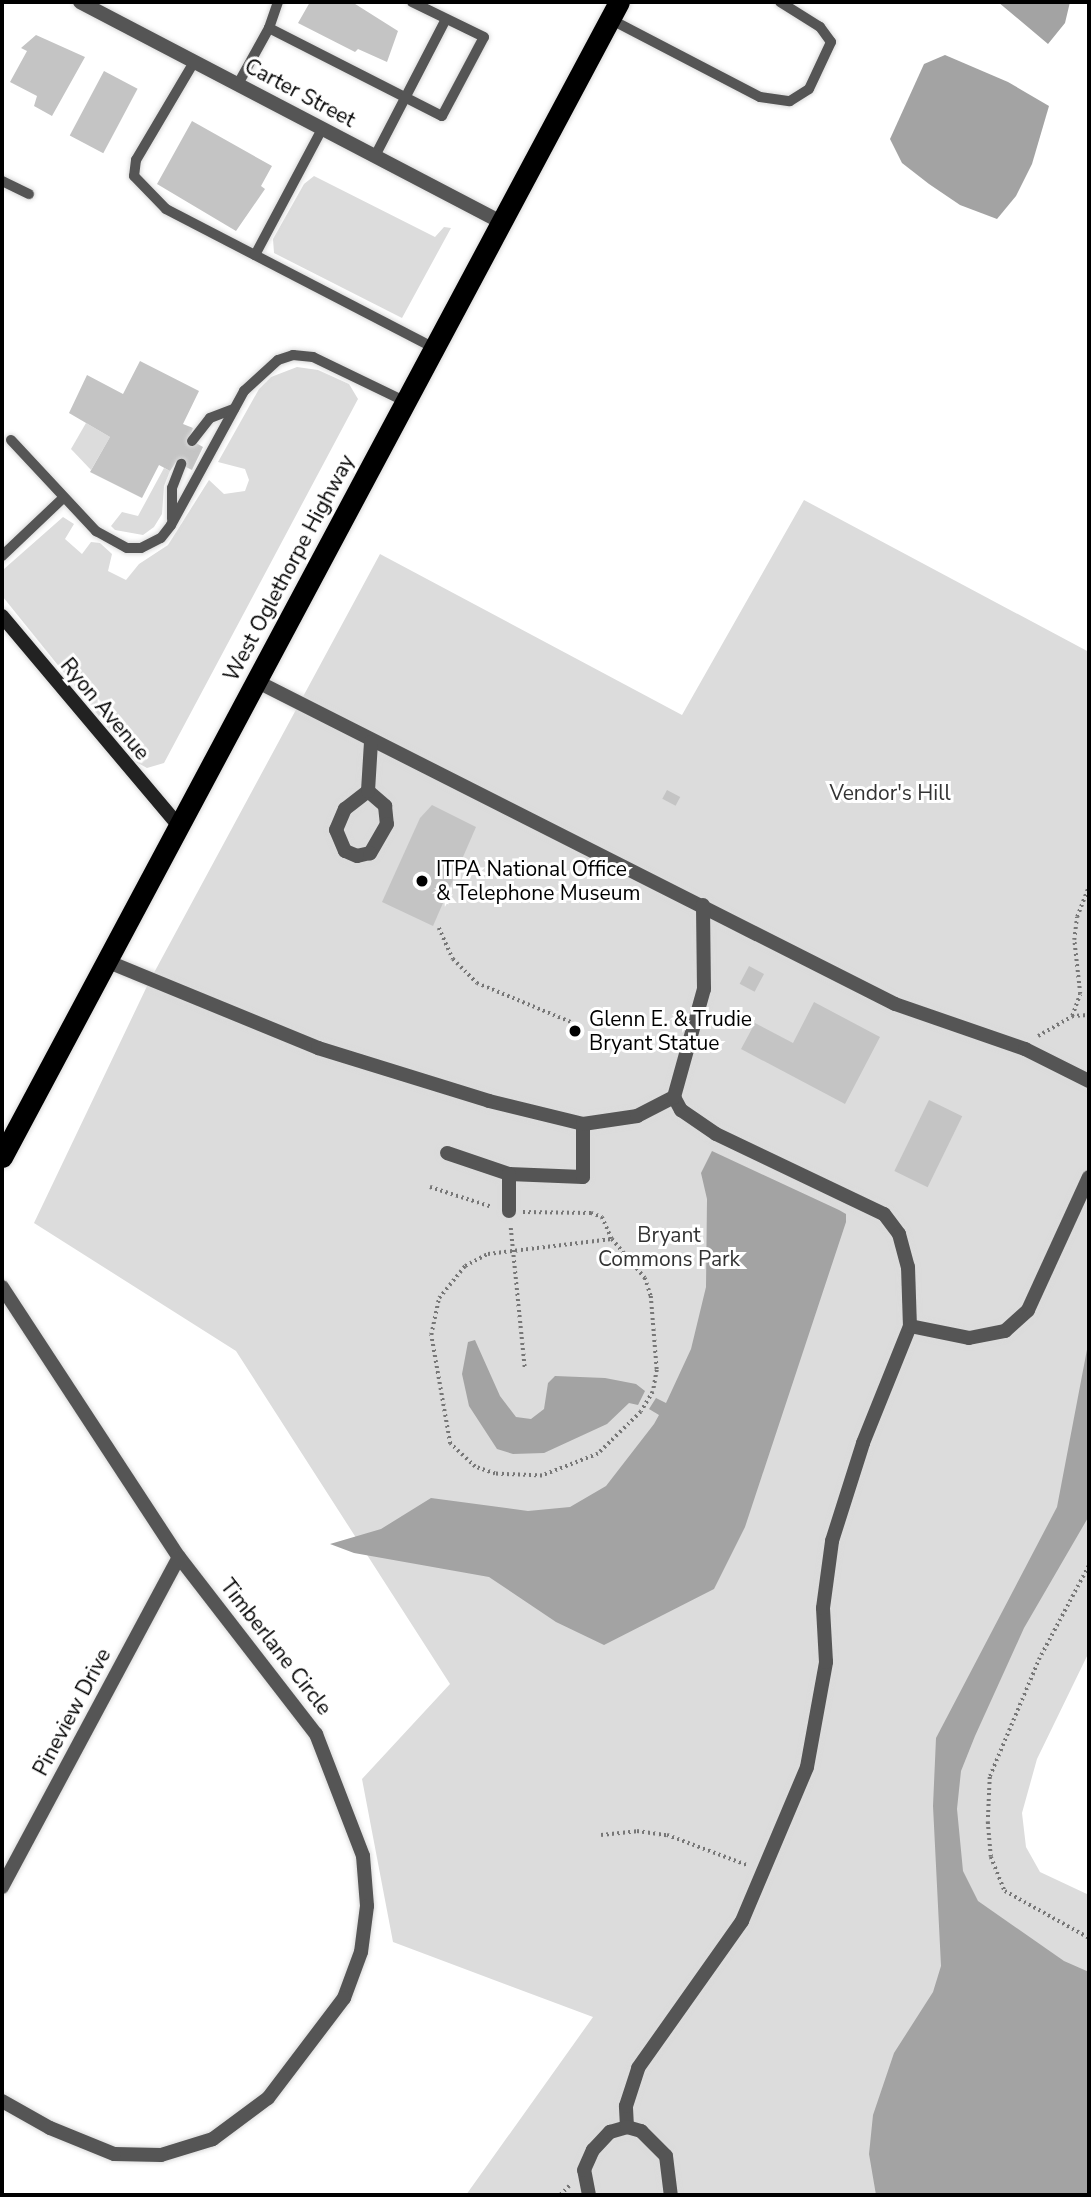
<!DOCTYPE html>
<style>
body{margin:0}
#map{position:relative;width:1091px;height:2197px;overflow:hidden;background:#fff;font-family:"Nunito Sans",sans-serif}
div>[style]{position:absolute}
.green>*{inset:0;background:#dcdcdc}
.water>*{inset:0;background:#a3a3a3}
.building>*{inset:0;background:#c4c4c4;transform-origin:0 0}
.path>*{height:3.5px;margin-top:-1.75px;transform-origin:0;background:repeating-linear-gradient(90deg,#777 0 2px,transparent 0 5.5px)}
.roads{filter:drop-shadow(0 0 2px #dbdbdb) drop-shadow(0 0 2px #dbdbdb)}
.lane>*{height:10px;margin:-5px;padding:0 5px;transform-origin:5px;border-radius:5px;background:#555}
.street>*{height:14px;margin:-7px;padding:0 7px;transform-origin:7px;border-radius:7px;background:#555}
.secondary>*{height:14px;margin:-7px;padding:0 7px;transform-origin:7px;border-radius:7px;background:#222}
.highway>*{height:21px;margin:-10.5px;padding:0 10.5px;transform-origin:10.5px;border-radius:10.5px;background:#000}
.dots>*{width:19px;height:19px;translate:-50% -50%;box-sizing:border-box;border:4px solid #fff;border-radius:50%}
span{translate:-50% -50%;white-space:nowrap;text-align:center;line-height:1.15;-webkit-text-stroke:6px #fff;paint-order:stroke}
.street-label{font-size:21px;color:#000}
.park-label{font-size:21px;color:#333}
.poi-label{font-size:21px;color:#000}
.left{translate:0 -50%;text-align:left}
.frame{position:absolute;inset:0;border:4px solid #000;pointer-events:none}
</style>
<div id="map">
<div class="green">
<div style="clip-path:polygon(314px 176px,435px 237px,444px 227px,451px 228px,402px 318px,274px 253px,273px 239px,304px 184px)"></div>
<div style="clip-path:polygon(297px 367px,318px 370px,349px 384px,358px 399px,164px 763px,147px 768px,136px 762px,3px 597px,4px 569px,63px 517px,74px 524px,65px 539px,82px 554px,91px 542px,100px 543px,112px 554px,108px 571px,126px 580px,139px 564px,168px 545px,209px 480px,224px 494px,245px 491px,249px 480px,245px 469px,218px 462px,259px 389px,271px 377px)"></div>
<div style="clip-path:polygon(86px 423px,110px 437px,91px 470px,71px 449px)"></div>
<div style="clip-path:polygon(164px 468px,170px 471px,164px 486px,162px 514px,154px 527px,143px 535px,115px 530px,111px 526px,122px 512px,138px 516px)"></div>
<div style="clip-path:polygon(804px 500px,1089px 652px,1089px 1652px,1037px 1759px,1022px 1813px,1026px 1847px,1040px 1872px,1089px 1895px,1089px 2195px,466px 2195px,593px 2017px,393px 1942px,362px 1779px,450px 1684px,236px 1351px,34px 1223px,149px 982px,380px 554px,682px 715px)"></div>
</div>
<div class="water">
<div style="clip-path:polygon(998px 2px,997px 2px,1070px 2px,1065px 23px,1048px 44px)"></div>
<div style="clip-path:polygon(945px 55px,1008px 82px,1049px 106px,1032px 164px,1016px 196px,997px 219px,960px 205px,929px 184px,902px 163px,890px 139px,924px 64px)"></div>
<div style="clip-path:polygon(712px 1151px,839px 1210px,846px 1214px,846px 1222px,745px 1527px,714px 1589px,604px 1645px,556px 1622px,489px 1577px,354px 1553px,330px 1544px,381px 1529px,431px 1498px,528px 1511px,570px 1507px,606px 1486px,654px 1424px,659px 1415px,649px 1409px,656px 1398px,666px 1403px,691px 1349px,706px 1287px,707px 1199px,701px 1173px)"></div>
<div style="clip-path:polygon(1089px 1339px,1089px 1516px,1024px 1628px,975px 1736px,961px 1771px,957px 1809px,963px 1871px,978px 1901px,1064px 1961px,1089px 1972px,1089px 2195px,876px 2195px,869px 2154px,873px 2115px,894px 2053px,933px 1992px,941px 1966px,933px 1806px,936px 1738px,1057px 1507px)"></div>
<div style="clip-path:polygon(475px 1340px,500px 1396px,516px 1417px,531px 1419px,544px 1409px,548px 1383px,555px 1376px,605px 1378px,636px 1384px,645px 1391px,638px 1405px,629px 1403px,607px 1424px,544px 1453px,513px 1454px,497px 1449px,469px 1406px,462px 1374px,468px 1342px)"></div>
</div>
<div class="building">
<div style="clip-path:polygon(310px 2px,352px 2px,398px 31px,387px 62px,358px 49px,355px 52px,298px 23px)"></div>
<div style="clip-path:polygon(36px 35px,85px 57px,52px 116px,34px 106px,37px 96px,10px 82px,27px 51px,21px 48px)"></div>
<div style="left:104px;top:71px;width:38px;height:73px;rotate:28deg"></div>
<div style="clip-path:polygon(192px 121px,272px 166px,261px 186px,265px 189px,236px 231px,157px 184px)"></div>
<div style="clip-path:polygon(140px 361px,199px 391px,183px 424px,193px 428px,189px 439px,203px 447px,192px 470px,176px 462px,170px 471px,159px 465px,142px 498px,90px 472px,110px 437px,69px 413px,87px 375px,123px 394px)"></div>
<div style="left:667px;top:790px;width:15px;height:10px;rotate:28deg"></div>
<div style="clip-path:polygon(432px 805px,476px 827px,433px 926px,382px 902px,420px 818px)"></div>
<div style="left:749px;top:966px;width:17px;height:20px;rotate:28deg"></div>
<div style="clip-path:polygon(814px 1002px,880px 1037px,845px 1104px,741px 1049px,755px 1023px,793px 1043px)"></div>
<div style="left:929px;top:1100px;width:37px;height:79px;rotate:26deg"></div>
</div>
<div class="path">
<div style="left:439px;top:928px;width:34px;rotate:66deg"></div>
<div style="left:453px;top:959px;width:34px;rotate:45deg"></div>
<div style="left:477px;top:983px;width:104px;rotate:22.6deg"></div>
<div style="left:1072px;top:1016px;width:23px;rotate:-70deg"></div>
<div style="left:1080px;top:994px;width:54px;rotate:-96.3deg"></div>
<div style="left:1074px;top:940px;width:23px;rotate:-83deg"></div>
<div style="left:1077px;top:917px;width:34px;rotate:-69deg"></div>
<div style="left:1038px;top:1036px;width:39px;rotate:-30deg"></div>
<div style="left:1072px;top:1016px;width:17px;rotate:-3deg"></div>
<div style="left:430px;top:1187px;width:65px;rotate:17.9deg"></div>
<div style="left:523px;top:1212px;width:68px;rotate:0.8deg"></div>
<div style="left:591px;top:1213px;width:12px;rotate:20deg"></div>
<div style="left:602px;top:1217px;width:24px;rotate:66deg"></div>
<div style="left:612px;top:1239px;width:51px;rotate:49.8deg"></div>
<div style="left:645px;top:1278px;width:19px;rotate:72deg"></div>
<div style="left:651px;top:1296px;width:74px;rotate:85.4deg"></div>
<div style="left:657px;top:1370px;width:22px;rotate:100deg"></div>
<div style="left:653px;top:1392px;width:23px;rotate:121deg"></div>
<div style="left:641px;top:1412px;width:60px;rotate:135.7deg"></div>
<div style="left:598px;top:1454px;width:60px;rotate:158.6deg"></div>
<div style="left:542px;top:1476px;width:47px;rotate:-177.6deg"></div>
<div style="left:495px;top:1474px;width:21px;rotate:-161deg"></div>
<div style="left:475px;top:1467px;width:34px;rotate:-137deg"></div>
<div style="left:450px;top:1444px;width:111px;rotate:-99.9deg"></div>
<div style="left:431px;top:1335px;width:38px;rotate:-78deg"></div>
<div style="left:439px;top:1298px;width:41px;rotate:-50.9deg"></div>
<div style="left:465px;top:1266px;width:26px;rotate:-28deg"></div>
<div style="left:488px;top:1254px;width:125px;rotate:-6.9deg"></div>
<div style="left:511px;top:1228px;width:142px;rotate:84.3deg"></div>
<div style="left:1089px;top:1566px;width:104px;rotate:118deg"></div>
<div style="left:1040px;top:1658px;width:129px;rotate:112.8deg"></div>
<div style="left:990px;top:1777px;width:45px;rotate:92.5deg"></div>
<div style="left:988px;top:1822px;width:35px;rotate:85deg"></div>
<div style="left:991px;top:1857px;width:37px;rotate:68deg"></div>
<div style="left:1005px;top:1891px;width:96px;rotate:29.2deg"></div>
<div style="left:601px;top:1835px;width:36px;rotate:-6deg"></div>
<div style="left:637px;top:1831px;width:30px;rotate:8deg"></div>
<div style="left:667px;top:1835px;width:85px;rotate:20.6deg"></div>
<div style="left:560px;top:2195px;width:16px;rotate:-45deg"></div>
</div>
<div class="roads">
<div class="lane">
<div style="left:610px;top:19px;width:169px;rotate:27.5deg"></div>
<div style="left:760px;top:97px;width:30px;rotate:8deg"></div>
<div style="left:790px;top:101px;width:22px;rotate:-32deg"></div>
<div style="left:809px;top:89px;width:52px;rotate:-64.9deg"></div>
<div style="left:831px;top:42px;width:19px;rotate:-126deg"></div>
<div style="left:820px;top:27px;width:47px;rotate:-148deg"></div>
<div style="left:269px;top:28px;width:194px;rotate:27deg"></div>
<div style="left:442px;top:116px;width:89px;rotate:-62deg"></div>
<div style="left:484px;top:37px;width:80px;rotate:-154.1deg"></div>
<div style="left:194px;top:62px;width:114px;rotate:120.6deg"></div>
<div style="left:136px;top:160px;width:16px;rotate:97deg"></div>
<div style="left:134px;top:176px;width:46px;rotate:45.9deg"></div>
<div style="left:166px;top:209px;width:302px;rotate:27.4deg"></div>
<div style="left:238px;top:84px;width:64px;rotate:-61deg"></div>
<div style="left:269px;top:28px;width:28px;rotate:-71deg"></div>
<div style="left:375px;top:156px;width:154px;rotate:-62.6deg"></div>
<div style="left:2px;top:181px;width:30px;rotate:26deg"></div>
<div style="left:255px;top:255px;width:143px;rotate:-62deg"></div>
<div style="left:11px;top:440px;width:125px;rotate:47deg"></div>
<div style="left:96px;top:531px;width:35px;rotate:29deg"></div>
<div style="left:127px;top:548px;width:14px"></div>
<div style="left:141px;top:548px;width:22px;rotate:-27deg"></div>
<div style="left:161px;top:538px;width:16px;rotate:-52deg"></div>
<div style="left:171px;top:525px;width:153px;rotate:-61.4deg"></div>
<div style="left:244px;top:391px;width:46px;rotate:-42.4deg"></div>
<div style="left:278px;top:360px;width:16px;rotate:-18deg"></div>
<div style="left:293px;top:355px;width:20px;rotate:6deg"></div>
<div style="left:313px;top:357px;width:103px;rotate:25.8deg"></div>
<div style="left:192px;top:441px;width:29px;rotate:-52deg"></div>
<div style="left:210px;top:418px;width:26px;rotate:-21deg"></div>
<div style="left:172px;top:519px;width:31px;rotate:-90deg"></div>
<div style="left:172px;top:488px;width:26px;rotate:-69deg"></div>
<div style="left:2px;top:556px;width:83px;rotate:-43.5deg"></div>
</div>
<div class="street">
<div style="left:80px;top:2px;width:475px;rotate:27.6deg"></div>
<div style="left:256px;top:681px;width:716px;rotate:26.82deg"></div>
<div style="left:895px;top:1004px;width:138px;rotate:19.1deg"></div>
<div style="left:1025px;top:1049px;width:72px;rotate:26.6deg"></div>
<div style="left:368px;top:791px;width:23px;rotate:41deg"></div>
<div style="left:385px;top:806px;width:18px;rotate:84deg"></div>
<div style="left:387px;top:824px;width:34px;rotate:120deg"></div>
<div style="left:370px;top:853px;width:13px;rotate:167deg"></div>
<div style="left:357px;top:856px;width:13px;rotate:-157deg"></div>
<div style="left:345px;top:851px;width:23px;rotate:-113deg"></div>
<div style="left:336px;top:830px;width:23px;rotate:-67deg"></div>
<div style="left:345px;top:809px;width:29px;rotate:-38deg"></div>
<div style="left:368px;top:791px;width:49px;rotate:-86.5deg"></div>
<div style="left:106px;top:961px;width:229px;rotate:22.3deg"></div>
<div style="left:318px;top:1048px;width:179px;rotate:17.2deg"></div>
<div style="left:489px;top:1101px;width:97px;rotate:13.7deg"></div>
<div style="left:674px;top:1097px;width:15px;rotate:62deg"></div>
<div style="left:681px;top:1110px;width:42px;rotate:34.4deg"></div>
<div style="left:716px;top:1134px;width:186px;rotate:25.5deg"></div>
<div style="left:884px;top:1214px;width:25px;rotate:53deg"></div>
<div style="left:899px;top:1234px;width:34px;rotate:75deg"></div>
<div style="left:908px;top:1267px;width:59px;rotate:88.1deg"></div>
<div style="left:447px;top:1153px;width:65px;rotate:18.7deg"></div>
<div style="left:509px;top:1174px;width:74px;rotate:2.3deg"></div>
<div style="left:583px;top:1177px;width:53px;rotate:-90deg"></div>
<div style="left:583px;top:1124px;width:55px;rotate:-8.4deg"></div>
<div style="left:637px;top:1116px;width:42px;rotate:-27.2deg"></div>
<div style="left:674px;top:1097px;width:112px;rotate:-74.5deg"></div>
<div style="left:704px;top:989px;width:84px;rotate:-90.7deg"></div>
<div style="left:509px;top:1174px;width:37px;rotate:90deg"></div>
<div style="left:2px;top:1287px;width:323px;rotate:56.8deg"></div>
<div style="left:179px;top:1557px;width:224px;rotate:52.3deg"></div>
<div style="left:316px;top:1734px;width:131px;rotate:68.9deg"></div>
<div style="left:363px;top:1856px;width:50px;rotate:85.4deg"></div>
<div style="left:367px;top:1906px;width:46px;rotate:97.4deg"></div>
<div style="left:361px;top:1952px;width:49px;rotate:110.3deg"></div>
<div style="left:344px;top:1998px;width:126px;rotate:127.2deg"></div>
<div style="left:268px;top:2098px;width:69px;rotate:143.3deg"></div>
<div style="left:213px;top:2139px;width:54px;rotate:162.9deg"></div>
<div style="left:161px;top:2155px;width:47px;rotate:-178.8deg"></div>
<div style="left:114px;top:2154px;width:69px;rotate:-157.9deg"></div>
<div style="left:50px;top:2128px;width:55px;rotate:-150.6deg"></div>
<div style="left:2px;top:1887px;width:374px;rotate:-61.8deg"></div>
<div style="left:627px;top:2127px;width:21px;rotate:-93deg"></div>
<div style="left:626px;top:2106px;width:40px;rotate:-72deg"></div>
<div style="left:638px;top:2068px;width:180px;rotate:-54.7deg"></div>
<div style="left:742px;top:1921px;width:167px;rotate:-67.1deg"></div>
<div style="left:807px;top:1767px;width:107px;rotate:-79.7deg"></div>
<div style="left:826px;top:1662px;width:54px;rotate:-93.2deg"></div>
<div style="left:823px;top:1608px;width:68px;rotate:-82.3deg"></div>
<div style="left:832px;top:1541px;width:103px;rotate:-72.4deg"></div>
<div style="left:863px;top:1443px;width:126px;rotate:-68.1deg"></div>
<div style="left:910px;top:1326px;width:60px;rotate:11.5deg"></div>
<div style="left:969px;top:1338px;width:37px;rotate:-11deg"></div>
<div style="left:1005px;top:1331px;width:31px;rotate:-42deg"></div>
<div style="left:1028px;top:1310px;width:146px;rotate:-65.4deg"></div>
<div style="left:589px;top:2195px;width:25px;rotate:-101deg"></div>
<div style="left:584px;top:2170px;width:22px;rotate:-66deg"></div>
<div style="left:593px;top:2150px;width:25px;rotate:-47deg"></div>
<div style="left:610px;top:2132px;width:18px;rotate:-16deg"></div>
<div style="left:627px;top:2127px;width:15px;rotate:16deg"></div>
<div style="left:641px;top:2131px;width:35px;rotate:45deg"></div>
<div style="left:666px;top:2156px;width:39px;rotate:83deg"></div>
</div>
<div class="secondary">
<div style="left:2px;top:616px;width:275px;rotate:49.9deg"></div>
</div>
<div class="highway">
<div style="left:2px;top:1157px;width:1309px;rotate:-61.89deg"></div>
</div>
</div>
<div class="dots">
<div style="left:422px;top:881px;background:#000"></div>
<div style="left:575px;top:1031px;background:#000"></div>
</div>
<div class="street-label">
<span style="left:300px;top:93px;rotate:28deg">Carter Street</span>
<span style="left:289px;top:568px;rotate:-62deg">West Oglethorpe Highway</span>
<span style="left:105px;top:709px;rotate:50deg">Ryon Avenue</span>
<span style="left:276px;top:1647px;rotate:52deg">Timberlane Circle</span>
<span style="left:72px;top:1712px;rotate:-62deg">Pineview Drive</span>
</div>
<div class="park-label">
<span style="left:890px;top:793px">Vendor's Hill</span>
<span style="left:669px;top:1247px">Bryant<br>Commons Park</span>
</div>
<div class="poi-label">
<span class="left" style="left:436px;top:881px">ITPA National Office<br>&amp; Telephone Museum</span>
<span class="left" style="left:589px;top:1031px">Glenn E. &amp; Trudie<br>Bryant Statue</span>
</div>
<div class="frame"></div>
</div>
